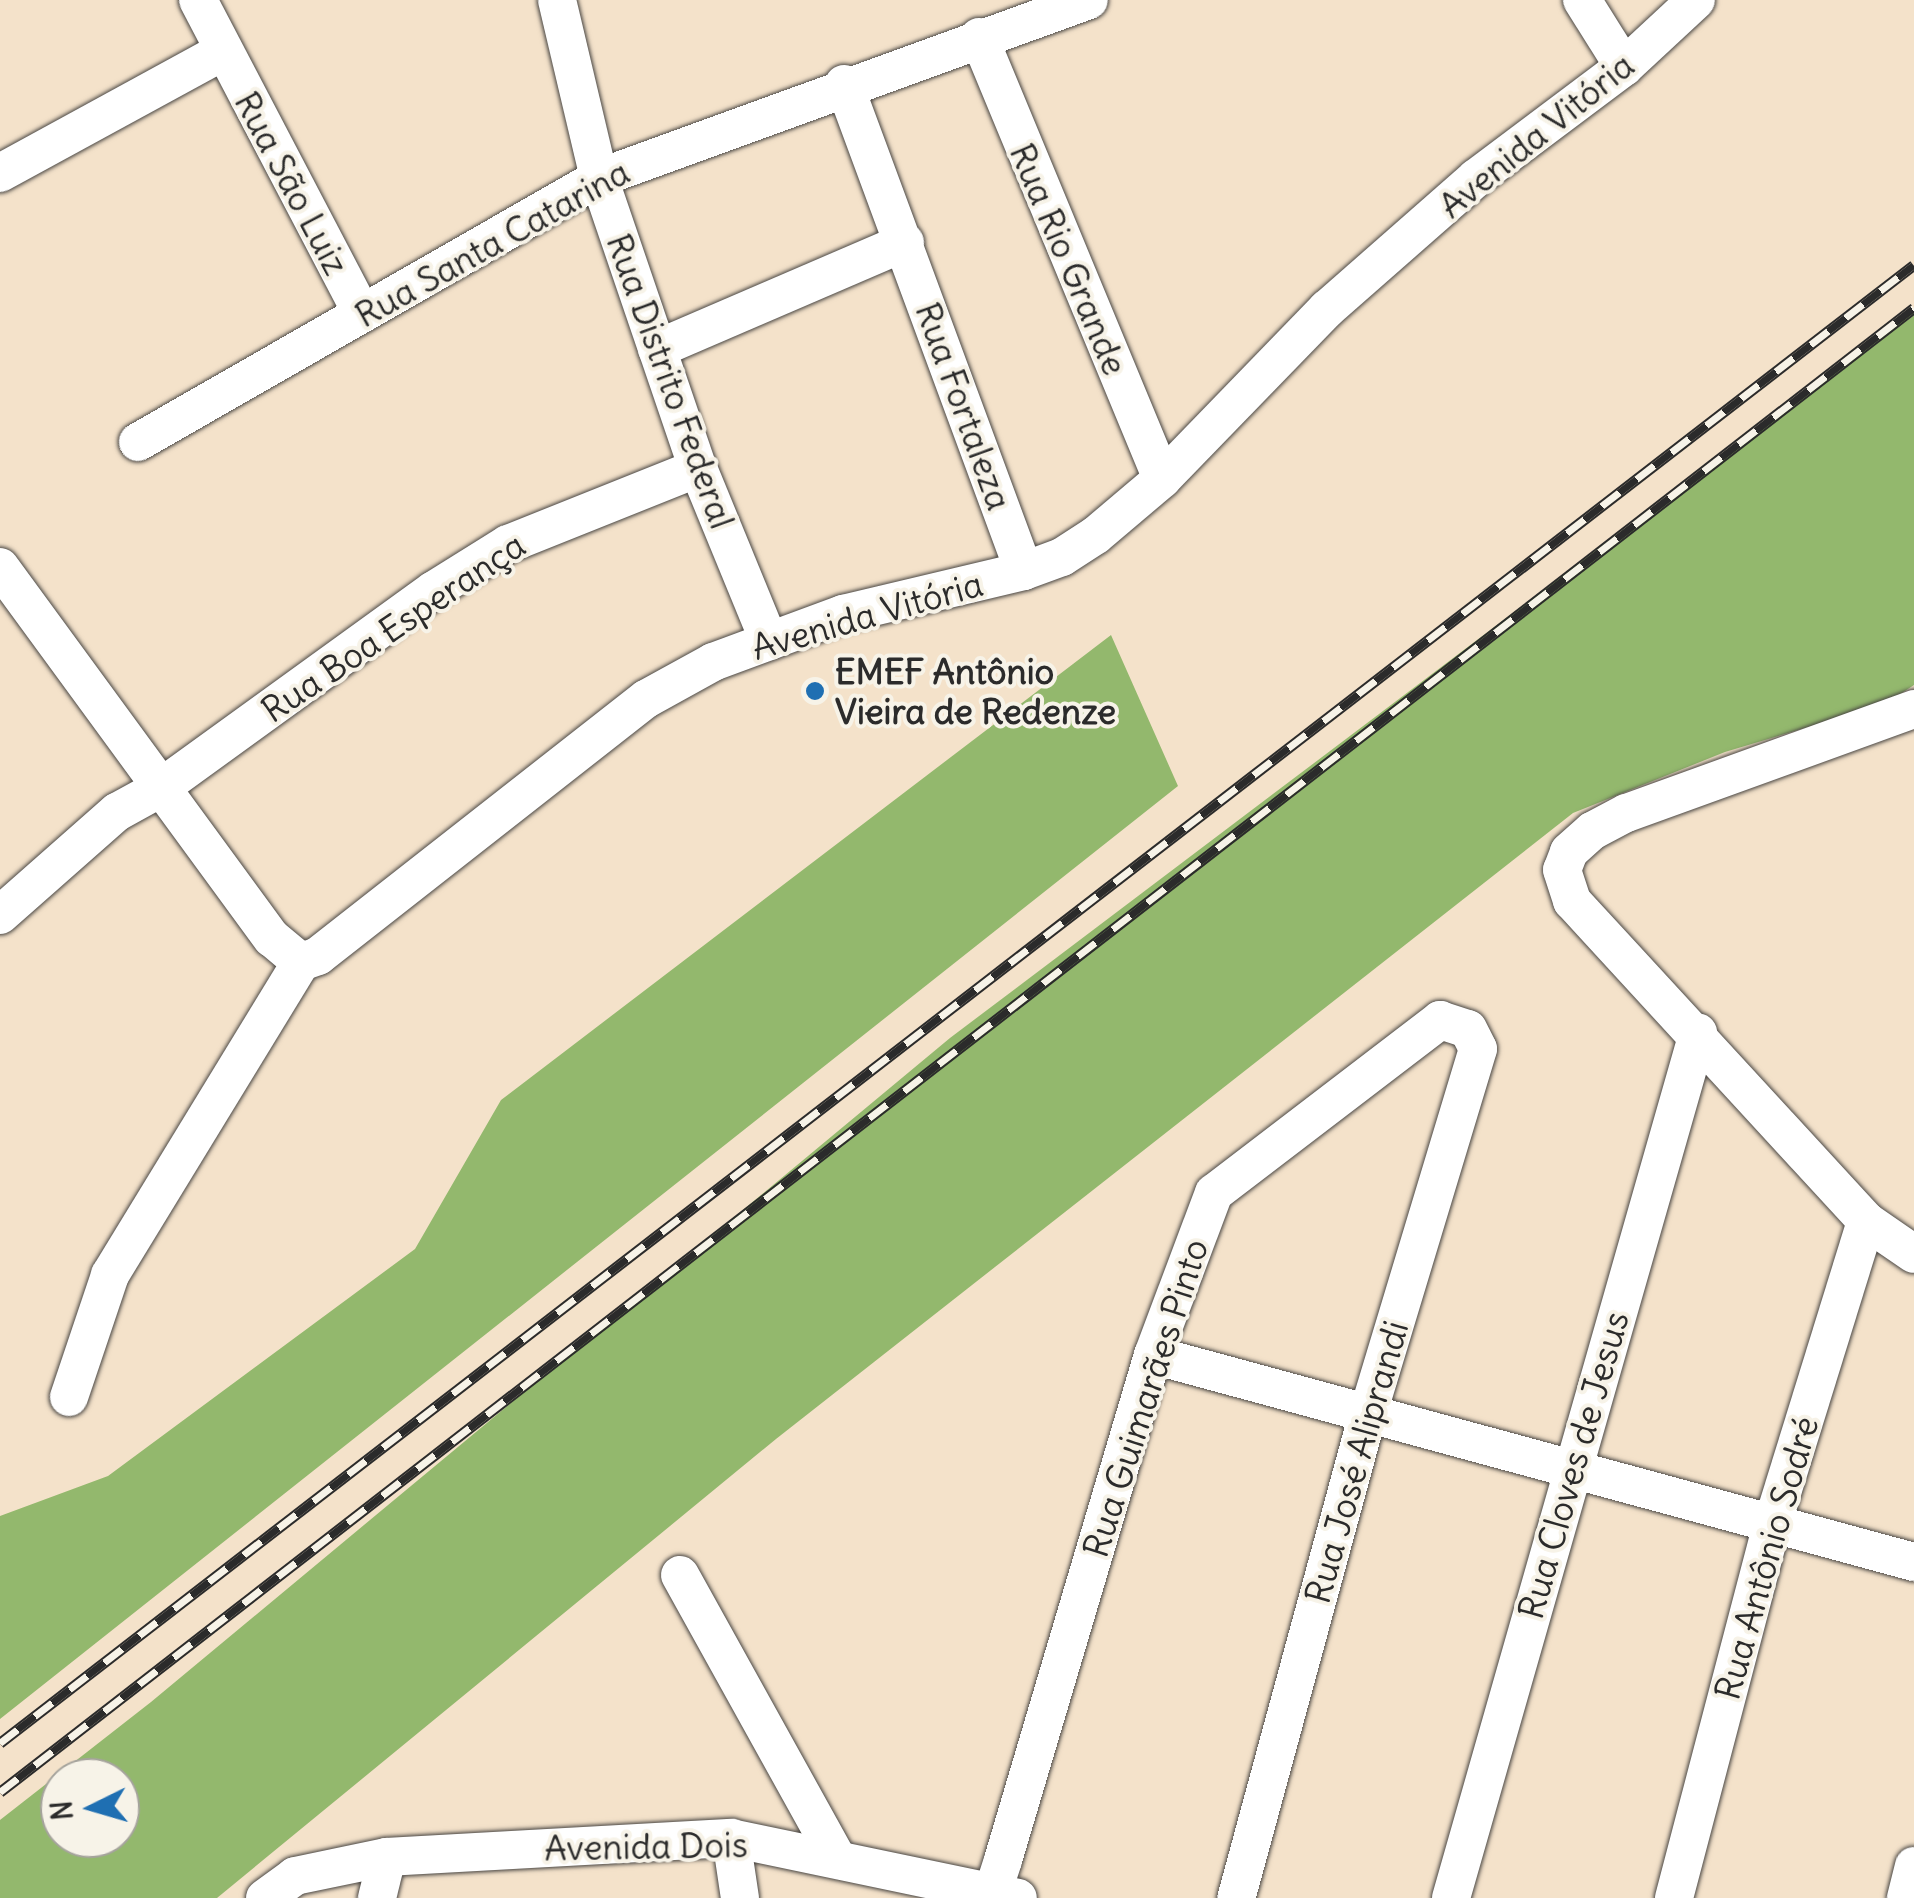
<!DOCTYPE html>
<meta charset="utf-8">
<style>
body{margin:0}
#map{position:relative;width:1914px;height:1898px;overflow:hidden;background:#f4e2ca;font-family:Delius,sans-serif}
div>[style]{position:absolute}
.forest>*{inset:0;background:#93b86d}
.roads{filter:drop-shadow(0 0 2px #494643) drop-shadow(0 0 2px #494643)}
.minor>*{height:38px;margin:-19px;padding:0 19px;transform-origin:19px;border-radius:19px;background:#fff}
.rail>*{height:11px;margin-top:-5.5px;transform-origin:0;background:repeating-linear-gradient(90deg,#f7f3e8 0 22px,#2b2b2b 0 44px);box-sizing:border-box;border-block:2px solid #2b2b2b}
.dots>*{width:28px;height:28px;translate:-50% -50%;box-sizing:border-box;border:5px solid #f7f3e8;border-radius:50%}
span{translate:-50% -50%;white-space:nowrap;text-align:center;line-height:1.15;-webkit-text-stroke:8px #f7f3e8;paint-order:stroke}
.street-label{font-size:35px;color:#2b2b2b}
.poi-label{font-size:35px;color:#2b2b2b;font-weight:700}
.left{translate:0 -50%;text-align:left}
.north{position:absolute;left:40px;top:1758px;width:100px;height:100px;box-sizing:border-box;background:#f7f3e8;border:2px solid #a5a39c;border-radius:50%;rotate:265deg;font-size:28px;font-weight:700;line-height:40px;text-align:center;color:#2b2b2b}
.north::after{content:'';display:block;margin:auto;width:35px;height:45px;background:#1f6fb2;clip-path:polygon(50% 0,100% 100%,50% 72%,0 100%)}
</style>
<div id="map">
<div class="forest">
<div style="clip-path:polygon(evenodd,1914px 310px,1914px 685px,1885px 704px,1725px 752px,1573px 813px,776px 1439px,217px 1898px,0 1898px,0 1820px,151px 1702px,950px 1038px,1914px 310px,60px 1778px,120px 1778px,120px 1838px,60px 1838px,60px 1778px)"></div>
<div style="clip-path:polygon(1111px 635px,1178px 786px,0 1719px,0 1516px,108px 1476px,415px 1249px,501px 1100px)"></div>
</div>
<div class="roads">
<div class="minor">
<div style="left:198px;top:0;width:354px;rotate:62.4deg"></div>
<div style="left:557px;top:0;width:183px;rotate:76.7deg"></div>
<div style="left:599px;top:178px;width:306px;rotate:71.2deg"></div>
<div style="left:698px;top:468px;width:187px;rotate:67.7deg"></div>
<div style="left:1582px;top:0;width:79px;rotate:57.9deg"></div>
<div style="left:979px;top:37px;width:478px;rotate:67.5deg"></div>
<div style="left:844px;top:84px;width:519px;rotate:69.72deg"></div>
<div style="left:0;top:173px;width:253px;rotate:-28.6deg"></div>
<div style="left:657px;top:349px;width:270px;rotate:-23.3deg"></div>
<div style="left:138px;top:442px;width:531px;rotate:-29.8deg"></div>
<div style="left:599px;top:178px;width:521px;rotate:-19.96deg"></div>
<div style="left:0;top:567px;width:460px;rotate:53.8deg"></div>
<div style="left:272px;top:938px;width:38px;rotate:40deg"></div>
<div style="left:1914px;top:709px;width:306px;rotate:160.1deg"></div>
<div style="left:1626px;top:813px;width:38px;rotate:152deg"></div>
<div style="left:1592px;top:831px;width:31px;rotate:138deg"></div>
<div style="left:1569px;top:852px;width:19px;rotate:111deg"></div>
<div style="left:1562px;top:870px;width:33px;rotate:72deg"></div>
<div style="left:1572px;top:901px;width:435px;rotate:47.4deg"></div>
<div style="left:1866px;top:1221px;width:58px;rotate:34.5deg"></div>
<div style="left:0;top:915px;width:156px;rotate:-41.4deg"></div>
<div style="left:117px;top:812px;width:48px;rotate:-28.7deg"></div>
<div style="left:159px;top:789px;width:339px;rotate:-35.9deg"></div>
<div style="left:434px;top:590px;width:87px;rotate:-31.9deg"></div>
<div style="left:508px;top:544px;width:205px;rotate:-21.8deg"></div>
<div style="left:301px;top:962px;width:18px;rotate:-19deg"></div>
<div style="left:318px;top:956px;width:417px;rotate:-38.1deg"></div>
<div style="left:646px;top:699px;width:77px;rotate:-28.9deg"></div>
<div style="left:713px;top:662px;width:139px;rotate:-20.3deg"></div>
<div style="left:843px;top:614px;width:186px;rotate:-13.4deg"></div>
<div style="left:1024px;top:571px;width:40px;rotate:-20.2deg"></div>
<div style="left:1062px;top:557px;width:40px;rotate:-32.9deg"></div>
<div style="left:1096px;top:535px;width:87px;rotate:-40.3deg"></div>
<div style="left:1162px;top:479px;width:237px;rotate:-45.9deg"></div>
<div style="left:1327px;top:309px;width:198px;rotate:-41.3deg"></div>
<div style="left:1476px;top:178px;width:185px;rotate:-36.9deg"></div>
<div style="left:1624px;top:67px;width:98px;rotate:-42.9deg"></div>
<div style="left:1153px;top:1355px;width:789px;rotate:15.22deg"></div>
<div style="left:69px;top:1397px;width:129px;rotate:-71.4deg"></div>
<div style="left:110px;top:1275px;width:367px;rotate:-58.6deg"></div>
<div style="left:680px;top:1575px;width:322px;rotate:61deg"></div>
<div style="left:731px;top:1838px;width:61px;rotate:81.5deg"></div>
<div style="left:265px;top:1898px;width:37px;rotate:-36deg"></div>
<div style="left:295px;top:1876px;width:94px;rotate:-11.7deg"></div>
<div style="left:387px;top:1857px;width:345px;rotate:-3.2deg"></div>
<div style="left:731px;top:1838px;width:293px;rotate:11.8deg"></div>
<div style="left:377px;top:1898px;width:42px;rotate:-76.3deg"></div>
<div style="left:979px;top:1898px;width:16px;rotate:-27deg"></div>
<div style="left:993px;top:1891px;width:33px;rotate:-72deg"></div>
<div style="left:1003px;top:1860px;width:527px;rotate:-73.46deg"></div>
<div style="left:1153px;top:1355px;width:173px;rotate:-69.4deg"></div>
<div style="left:1214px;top:1193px;width:285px;rotate:-37.4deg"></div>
<div style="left:1440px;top:1020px;width:29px;rotate:18deg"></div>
<div style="left:1468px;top:1029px;width:22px;rotate:63deg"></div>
<div style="left:1478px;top:1049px;width:384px;rotate:106.8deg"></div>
<div style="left:1367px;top:1417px;width:499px;rotate:105.2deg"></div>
<div style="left:1451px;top:1898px;width:900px;rotate:-74.06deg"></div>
<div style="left:1674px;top:1898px;width:386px;rotate:-75.3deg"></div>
<div style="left:1772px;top:1525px;width:318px;rotate:-72.8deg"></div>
<div style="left:1906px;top:1898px;width:33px;rotate:-76deg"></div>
</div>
</div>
<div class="rail">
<div style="left:0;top:1743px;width:2418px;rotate:-37.68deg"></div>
<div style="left:0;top:1792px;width:2422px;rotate:-37.79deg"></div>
</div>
<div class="dots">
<div style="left:815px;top:691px;background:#1f6fb2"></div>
</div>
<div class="street-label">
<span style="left:1536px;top:135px;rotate:-39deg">Avenida Vitória</span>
<span style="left:292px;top:183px;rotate:62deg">Rua São Luiz</span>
<span style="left:492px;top:243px;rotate:-29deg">Rua Santa Catarina</span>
<span style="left:1069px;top:259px;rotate:67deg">Rua Rio Grande</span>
<span style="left:671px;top:381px;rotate:70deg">Rua Distrito Federal</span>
<span style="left:964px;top:406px;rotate:70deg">Rua Fortaleza</span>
<span style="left:867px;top:615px;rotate:-16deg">Avenida Vitória</span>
<span style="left:393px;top:627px;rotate:-34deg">Rua Boa Esperança</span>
<span style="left:1145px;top:1398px;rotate:-72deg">Rua Guimarães Pinto</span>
<span style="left:1356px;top:1462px;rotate:-74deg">Rua José Aliprandi</span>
<span style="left:1573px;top:1465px;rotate:-74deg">Rua Cloves de Jesus</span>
<span style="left:1766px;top:1558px;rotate:-74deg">Rua Antônio Sodré</span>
<span style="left:646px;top:1846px;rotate:-1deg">Avenida Dois</span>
</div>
<div class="poi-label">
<span class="left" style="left:835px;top:691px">EMEF Antônio<br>Vieira de Redenze</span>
</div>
<div class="north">N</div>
</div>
